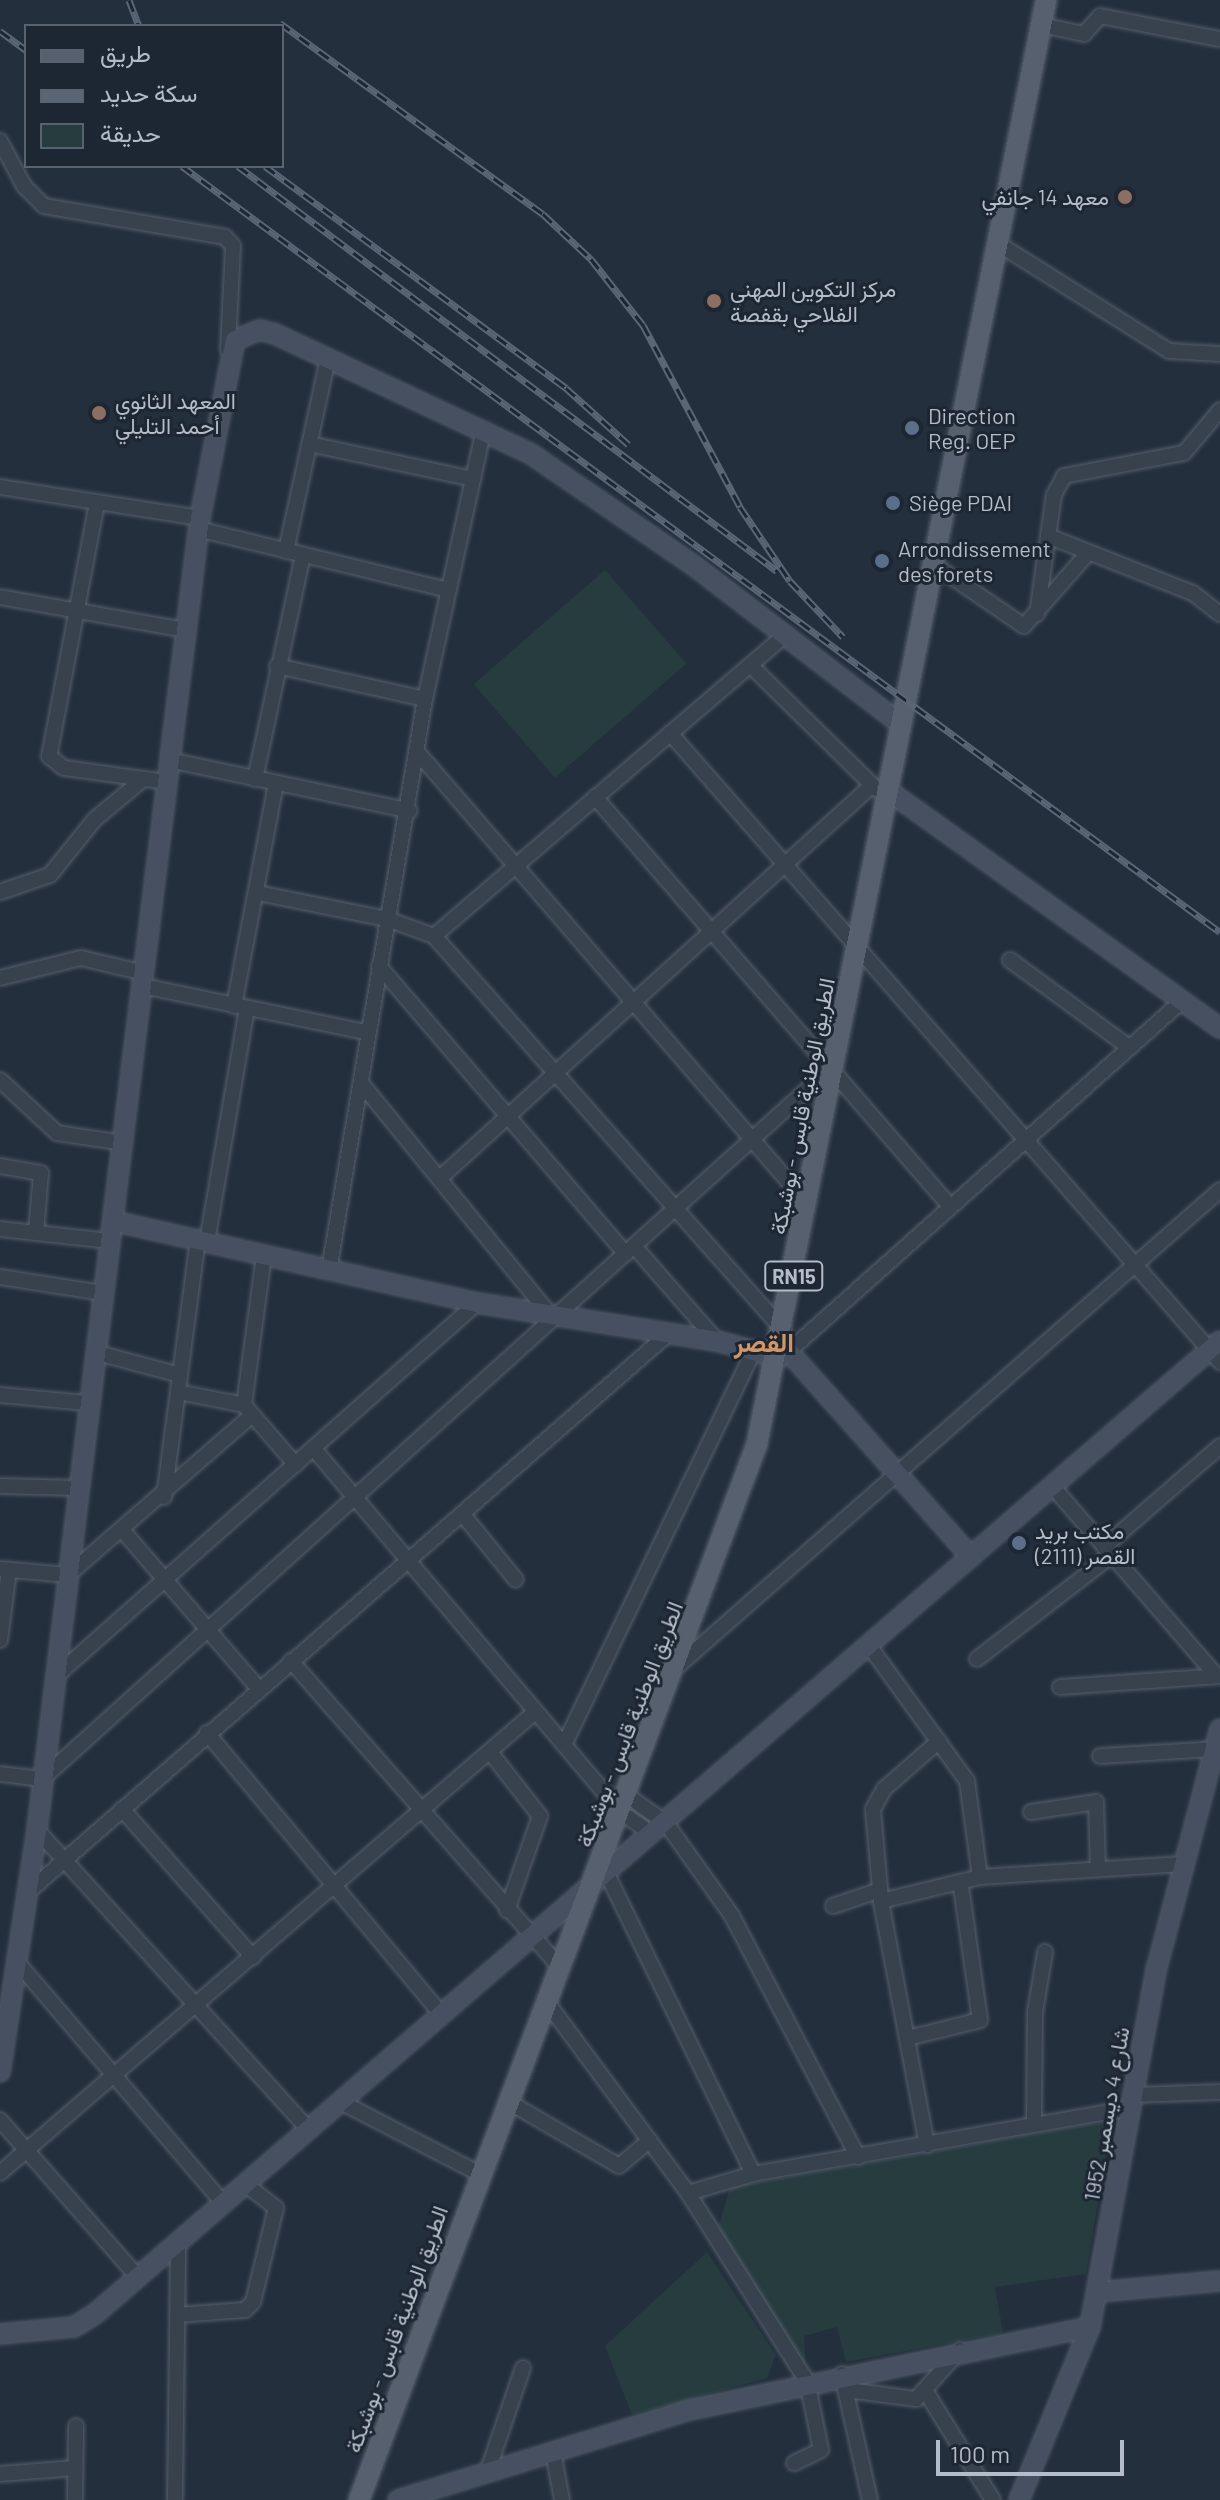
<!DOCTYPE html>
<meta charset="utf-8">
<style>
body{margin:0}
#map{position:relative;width:1220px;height:2500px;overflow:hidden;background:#242f3e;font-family:Barlow,Vazirmatn,sans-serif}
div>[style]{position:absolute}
.green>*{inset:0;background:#263c3f;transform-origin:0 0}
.roads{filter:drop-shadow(0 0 2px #565f6c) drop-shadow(0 0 2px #565f6c)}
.street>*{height:14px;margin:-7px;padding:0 7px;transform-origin:7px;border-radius:7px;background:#38414e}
.secondary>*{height:18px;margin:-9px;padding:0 9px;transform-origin:9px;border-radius:9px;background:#465061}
.primary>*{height:20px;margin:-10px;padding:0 10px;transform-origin:10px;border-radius:10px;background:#56606e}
.rail>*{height:7px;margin-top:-3.5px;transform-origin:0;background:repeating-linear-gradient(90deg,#1d2633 0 12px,#5a6575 0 24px);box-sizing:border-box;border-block:2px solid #5a6575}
.dots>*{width:22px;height:22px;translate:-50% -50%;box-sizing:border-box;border:4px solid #1d2633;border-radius:50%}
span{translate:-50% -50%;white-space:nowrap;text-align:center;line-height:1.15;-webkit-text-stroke:6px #1d2633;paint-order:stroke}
.shield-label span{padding:2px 6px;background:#1d2633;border:2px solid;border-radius:6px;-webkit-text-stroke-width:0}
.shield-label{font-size:20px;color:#b4bcc9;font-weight:700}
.poi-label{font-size:22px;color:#b4bcc9}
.right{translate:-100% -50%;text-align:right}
.left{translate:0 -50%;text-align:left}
.street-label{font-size:22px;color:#b4bcc9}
.quarter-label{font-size:26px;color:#d59563;font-weight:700}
.legend{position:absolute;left:24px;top:24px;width:260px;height:144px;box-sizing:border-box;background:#1d2633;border:2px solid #59626f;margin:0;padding:10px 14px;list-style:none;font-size:24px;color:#b4bcc9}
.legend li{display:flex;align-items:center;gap:16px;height:40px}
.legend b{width:40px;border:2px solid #59626f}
.scale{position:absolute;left:936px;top:2440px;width:188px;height:36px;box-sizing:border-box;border:4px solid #b4bcc9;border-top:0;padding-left:10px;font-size:24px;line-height:28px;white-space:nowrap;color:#b4bcc9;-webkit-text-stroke:6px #1d2633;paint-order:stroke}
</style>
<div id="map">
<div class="green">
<div style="left:605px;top:570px;width:124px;height:174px;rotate:49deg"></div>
<div style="clip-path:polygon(1102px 2122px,1110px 2129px,1086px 2274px,995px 2287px,1003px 2333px,846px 2362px,837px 2327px,804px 2336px,806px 2370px,716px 2236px,730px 2187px)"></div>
<div style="clip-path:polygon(707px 2252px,776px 2355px,767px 2378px,632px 2415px,605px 2346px)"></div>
</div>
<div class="roads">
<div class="street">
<div style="left:1041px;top:25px;width:44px;rotate:11.8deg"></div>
<div style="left:1084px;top:34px;width:24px;rotate:-48deg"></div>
<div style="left:1100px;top:16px;width:122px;rotate:10.9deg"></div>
<div style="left:0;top:141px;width:51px;rotate:61.9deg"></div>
<div style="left:24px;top:186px;width:28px;rotate:45deg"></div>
<div style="left:44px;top:206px;width:184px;rotate:9.7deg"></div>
<div style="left:225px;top:237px;width:12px;rotate:48deg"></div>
<div style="left:233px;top:246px;width:104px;rotate:92.8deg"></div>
<div style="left:997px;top:243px;width:203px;rotate:32.1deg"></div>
<div style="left:1169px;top:351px;width:51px;rotate:3.4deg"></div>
<div style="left:310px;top:444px;width:167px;rotate:12.1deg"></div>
<div style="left:0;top:487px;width:202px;rotate:8.8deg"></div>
<div style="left:97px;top:503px;width:258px;rotate:100.7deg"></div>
<div style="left:49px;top:756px;width:19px;rotate:39deg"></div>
<div style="left:64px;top:768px;width:103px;rotate:7.8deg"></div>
<div style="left:198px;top:529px;width:258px;rotate:13.7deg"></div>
<div style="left:1048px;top:536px;width:156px;rotate:21.5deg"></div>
<div style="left:1193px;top:593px;width:34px;rotate:38deg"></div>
<div style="left:286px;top:551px;width:198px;rotate:-77.7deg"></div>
<div style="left:933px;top:564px;width:110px;rotate:34.3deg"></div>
<div style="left:1024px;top:626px;width:96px;rotate:-48.8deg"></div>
<div style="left:0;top:597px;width:189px;rotate:10.1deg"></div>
<div style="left:1037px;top:614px;width:120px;rotate:-81.9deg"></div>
<div style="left:1054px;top:495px;width:21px;rotate:-62deg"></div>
<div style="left:1064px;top:476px;width:122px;rotate:-10.9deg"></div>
<div style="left:1184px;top:453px;width:56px;rotate:-50.1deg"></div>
<div style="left:277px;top:666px;width:152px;rotate:12.6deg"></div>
<div style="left:752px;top:667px;width:174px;rotate:44.5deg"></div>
<div style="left:670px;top:733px;width:836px;rotate:48.83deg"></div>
<div style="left:419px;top:754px;width:593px;rotate:49.17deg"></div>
<div style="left:169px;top:760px;width:246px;rotate:11.9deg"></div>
<div style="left:255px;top:779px;width:228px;rotate:-77.9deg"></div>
<div style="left:595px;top:797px;width:539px;rotate:49.06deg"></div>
<div style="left:0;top:892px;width:53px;rotate:-18.8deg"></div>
<div style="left:50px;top:875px;width:72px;rotate:-51.2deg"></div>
<div style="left:95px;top:819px;width:61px;rotate:-39.7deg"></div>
<div style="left:258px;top:893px;width:132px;rotate:11.4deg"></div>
<div style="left:387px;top:919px;width:50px;rotate:19.9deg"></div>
<div style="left:434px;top:936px;width:528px;rotate:48.46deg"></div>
<div style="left:434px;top:936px;width:464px;rotate:-40.6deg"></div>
<div style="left:1010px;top:960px;width:147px;rotate:36.2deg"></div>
<div style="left:379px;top:966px;width:379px;rotate:49.4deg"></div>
<div style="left:0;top:978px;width:83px;rotate:-13.9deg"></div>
<div style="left:81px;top:958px;width:66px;rotate:13.2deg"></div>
<div style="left:143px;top:986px;width:228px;rotate:11.7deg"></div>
<div style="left:234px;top:1006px;width:227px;rotate:-79.3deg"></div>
<div style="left:0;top:1080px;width:78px;rotate:42.9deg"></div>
<div style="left:57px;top:1133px;width:68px;rotate:8.5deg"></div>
<div style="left:361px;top:1083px;width:302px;rotate:50.8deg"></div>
<div style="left:0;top:1166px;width:42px;rotate:9.7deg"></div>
<div style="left:41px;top:1173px;width:59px;rotate:94.8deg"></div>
<div style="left:441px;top:1177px;width:578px;rotate:-42.27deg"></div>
<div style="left:0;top:1229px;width:110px;rotate:6.3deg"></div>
<div style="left:207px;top:1242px;width:237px;rotate:-80.3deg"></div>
<div style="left:634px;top:1246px;width:126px;rotate:48.9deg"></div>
<div style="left:329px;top:1270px;width:579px;rotate:-80.46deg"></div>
<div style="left:425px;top:699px;width:276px;rotate:-77.7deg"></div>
<div style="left:0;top:1277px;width:103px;rotate:8.9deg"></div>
<div style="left:789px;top:1351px;width:526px;rotate:-41.69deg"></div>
<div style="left:94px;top:1352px;width:89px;rotate:15deg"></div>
<div style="left:183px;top:1393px;width:62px;rotate:11.1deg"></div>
<div style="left:244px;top:1405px;width:79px;rotate:49.1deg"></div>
<div style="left:0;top:1395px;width:87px;rotate:5.3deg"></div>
<div style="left:244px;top:1405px;width:151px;rotate:-82.4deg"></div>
<div style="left:314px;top:1449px;width:477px;rotate:49.8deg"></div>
<div style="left:622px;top:1813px;width:37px;rotate:35deg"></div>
<div style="left:0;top:1486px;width:78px;rotate:1.5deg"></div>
<div style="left:1053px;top:1487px;width:250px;rotate:49.1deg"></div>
<div style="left:164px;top:1497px;width:259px;rotate:-82.5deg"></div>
<div style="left:464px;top:1516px;width:82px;rotate:50.9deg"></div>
<div style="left:123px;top:1531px;width:207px;rotate:49.3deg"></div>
<div style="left:1104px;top:1547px;width:154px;rotate:-41deg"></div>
<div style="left:0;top:1569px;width:68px;rotate:5deg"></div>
<div style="left:68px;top:1575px;width:244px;rotate:-41deg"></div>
<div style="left:0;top:1640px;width:71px;rotate:-82.7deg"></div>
<div style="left:870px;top:1647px;width:165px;rotate:54.1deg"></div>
<div style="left:967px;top:1781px;width:97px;rotate:82.3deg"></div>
<div style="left:980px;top:1877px;width:102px;rotate:166.4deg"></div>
<div style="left:977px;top:1659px;width:170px;rotate:-37.6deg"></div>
<div style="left:291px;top:1661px;width:409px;rotate:48.7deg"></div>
<div style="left:679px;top:1665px;width:720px;rotate:-41.28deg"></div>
<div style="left:57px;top:1675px;width:561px;rotate:-41.53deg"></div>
<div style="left:1060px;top:1687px;width:160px;rotate:-3.9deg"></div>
<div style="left:207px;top:1733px;width:368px;rotate:50.2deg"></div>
<div style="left:564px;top:1745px;width:438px;rotate:-64.3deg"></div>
<div style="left:490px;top:1752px;width:81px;rotate:52deg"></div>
<div style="left:540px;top:1816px;width:100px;rotate:109.3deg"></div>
<div style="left:1100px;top:1756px;width:114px;rotate:-3.5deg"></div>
<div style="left:0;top:1774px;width:42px;rotate:6.8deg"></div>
<div style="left:42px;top:1779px;width:1062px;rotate:-42.02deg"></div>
<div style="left:628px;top:1796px;width:47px;rotate:35.4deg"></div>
<div style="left:666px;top:1823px;width:114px;rotate:54.6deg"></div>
<div style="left:732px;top:1916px;width:272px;rotate:62.4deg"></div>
<div style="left:122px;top:1809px;width:198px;rotate:48.5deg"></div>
<div style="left:1031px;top:1812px;width:66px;rotate:-8.7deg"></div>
<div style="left:1096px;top:1802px;width:66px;rotate:88.3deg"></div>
<div style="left:37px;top:1830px;width:405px;rotate:47.8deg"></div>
<div style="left:607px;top:1874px;width:334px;rotate:64deg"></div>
<div style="left:980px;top:1877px;width:203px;rotate:-3.7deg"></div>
<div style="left:28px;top:1892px;width:848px;rotate:-41.08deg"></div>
<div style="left:833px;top:1906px;width:50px;rotate:-18.8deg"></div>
<div style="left:18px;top:1963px;width:318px;rotate:49.5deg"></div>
<div style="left:546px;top:2001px;width:239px;rotate:53.5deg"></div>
<div style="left:688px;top:2193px;width:222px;rotate:57.7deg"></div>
<div style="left:807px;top:2381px;width:70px;rotate:78.5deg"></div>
<div style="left:821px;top:2450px;width:30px;rotate:154deg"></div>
<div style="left:908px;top:2038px;width:74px;rotate:-14deg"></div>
<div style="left:980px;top:2020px;width:134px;rotate:-98.1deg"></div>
<div style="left:1134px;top:2095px;width:86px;rotate:-2deg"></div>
<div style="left:507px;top:2101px;width:129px;rotate:30.1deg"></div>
<div style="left:619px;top:2166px;width:40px;rotate:-40deg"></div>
<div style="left:341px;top:2102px;width:154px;rotate:27.4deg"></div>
<div style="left:0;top:2120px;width:208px;rotate:48.7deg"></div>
<div style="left:1034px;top:2121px;width:109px;rotate:-89.5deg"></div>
<div style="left:1035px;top:2012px;width:61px;rotate:-80.5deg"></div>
<div style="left:927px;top:2145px;width:248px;rotate:-100.7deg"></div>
<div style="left:881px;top:1901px;width:92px;rotate:-95deg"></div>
<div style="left:873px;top:1809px;width:23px;rotate:-61deg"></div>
<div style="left:884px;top:1789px;width:73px;rotate:-41.1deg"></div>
<div style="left:0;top:2173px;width:706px;rotate:-40.75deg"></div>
<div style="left:688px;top:2193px;width:68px;rotate:-16.3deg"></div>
<div style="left:753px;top:2174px;width:384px;rotate:-9.9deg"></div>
<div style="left:177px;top:2315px;width:68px;rotate:-4.2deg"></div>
<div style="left:245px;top:2310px;width:11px;rotate:-45deg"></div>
<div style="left:253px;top:2302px;width:97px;rotate:-76.3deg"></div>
<div style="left:276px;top:2208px;width:37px;rotate:-142deg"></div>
<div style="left:842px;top:2374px;width:21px;rotate:53deg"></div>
<div style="left:855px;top:2391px;width:62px;rotate:7.5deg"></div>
<div style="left:916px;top:2399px;width:66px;rotate:-48.1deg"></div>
<div style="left:844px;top:2384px;width:119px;rotate:77.4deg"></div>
<div style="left:926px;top:2392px;width:127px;rotate:58.2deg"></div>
<div style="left:553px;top:2452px;width:49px;rotate:79.4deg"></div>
<div style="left:487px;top:2473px;width:111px;rotate:-71.1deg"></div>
<div style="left:0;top:2474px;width:75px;rotate:-4.6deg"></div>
<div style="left:75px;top:2500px;width:74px;rotate:-89.2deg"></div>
<div style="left:175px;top:2500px;width:257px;rotate:-89.3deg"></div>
</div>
<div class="secondary">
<div style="left:886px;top:789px;width:411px;rotate:35.6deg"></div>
<div style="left:113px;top:1221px;width:373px;rotate:12.7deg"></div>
<div style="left:477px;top:1303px;width:243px;rotate:9deg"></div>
<div style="left:717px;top:1341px;width:64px;rotate:15.3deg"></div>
<div style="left:781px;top:1343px;width:286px;rotate:48.4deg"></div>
<div style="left:0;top:2072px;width:245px;rotate:-81.3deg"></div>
<div style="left:37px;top:1830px;width:1322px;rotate:-82.92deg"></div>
<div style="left:200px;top:518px;width:181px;rotate:-78.9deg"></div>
<div style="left:235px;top:340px;width:27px;rotate:-22deg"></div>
<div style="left:260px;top:330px;width:16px;rotate:15deg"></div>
<div style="left:275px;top:334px;width:283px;rotate:25.1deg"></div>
<div style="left:531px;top:454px;width:200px;rotate:34.4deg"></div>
<div style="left:696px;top:567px;width:255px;rotate:37.5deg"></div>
<div style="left:1099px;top:2292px;width:121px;rotate:-5.2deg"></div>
<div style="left:0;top:2334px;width:74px;rotate:-5.4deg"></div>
<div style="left:74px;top:2327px;width:25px;rotate:-32deg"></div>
<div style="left:95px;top:2314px;width:1487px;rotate:-40.86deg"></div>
<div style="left:398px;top:2500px;width:305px;rotate:-17.2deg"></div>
<div style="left:689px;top:2410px;width:409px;rotate:-11.7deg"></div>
<div style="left:1019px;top:2500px;width:187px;rotate:-67.7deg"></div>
<div style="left:1090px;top:2327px;width:366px;rotate:-79.5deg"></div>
<div style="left:1157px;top:1967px;width:246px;rotate:-75.2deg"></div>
</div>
<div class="primary">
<div style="left:359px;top:2500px;width:1129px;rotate:-69.35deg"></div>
<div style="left:757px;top:1444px;width:1473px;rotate:-78.68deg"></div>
</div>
</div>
<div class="rail">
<div style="left:129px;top:0;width:28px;rotate:69deg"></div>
<div style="left:280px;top:23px;width:325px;rotate:36deg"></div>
<div style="left:543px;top:214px;width:66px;rotate:43.2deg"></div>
<div style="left:591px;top:259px;width:84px;rotate:51.8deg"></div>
<div style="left:643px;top:325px;width:206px;rotate:61.9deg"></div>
<div style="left:740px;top:507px;width:89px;rotate:56deg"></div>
<div style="left:790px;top:581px;width:77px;rotate:46.6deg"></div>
<div style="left:0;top:31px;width:32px;rotate:36deg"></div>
<div style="left:182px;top:166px;width:1290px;rotate:36.43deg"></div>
<div style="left:238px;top:166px;width:674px;rotate:36.92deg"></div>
<div style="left:265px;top:166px;width:374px;rotate:36.4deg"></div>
<div style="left:566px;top:388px;width:84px;rotate:42.1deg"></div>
</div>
<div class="dots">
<div style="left:1125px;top:197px;background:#8d6e63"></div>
<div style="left:714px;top:301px;background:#8d6e63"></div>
<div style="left:99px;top:413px;background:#8d6e63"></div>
<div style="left:912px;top:428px;background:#5c6f8a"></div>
<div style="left:893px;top:503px;background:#5c6f8a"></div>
<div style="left:882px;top:561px;background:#5c6f8a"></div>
<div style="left:1019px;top:1543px;background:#5c6f8a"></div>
</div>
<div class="shield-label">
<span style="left:794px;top:1276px">RN15</span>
</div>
<div class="poi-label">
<span class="right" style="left:1109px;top:197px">معهد 14 جانفي</span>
<span class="left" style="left:730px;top:301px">مركز التكوين المهني<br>الفلاحي بقفصة</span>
<span class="left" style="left:115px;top:413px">المعهد الثانوي<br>أحمد التليلي</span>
<span class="left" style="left:928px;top:428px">Direction<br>Reg. OEP</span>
<span class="left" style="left:909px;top:503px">Siège PDAI</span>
<span class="left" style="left:898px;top:561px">Arrondissement<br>des forets</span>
<span class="left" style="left:1035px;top:1543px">مكتب بريد<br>القصر (2111)</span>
</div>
<div class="street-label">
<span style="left:802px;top:1106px;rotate:-79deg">الطريق الوطنية قابس - بوشبكة</span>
<span style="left:629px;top:1724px;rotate:-69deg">الطريق الوطنية قابس - بوشبكة</span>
<span style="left:1106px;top:2114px;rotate:-80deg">شارع 4 ديسمبر 1952</span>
<span style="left:396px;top:2329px;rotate:-70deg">الطريق الوطنية قابس - بوشبكة</span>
</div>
<div class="quarter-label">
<span style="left:764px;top:1342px">القصر</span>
</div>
<ul class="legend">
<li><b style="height:10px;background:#56606e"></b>طريق</li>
<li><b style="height:10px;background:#5a6575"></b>سكة حديد</li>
<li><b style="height:22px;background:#263c3f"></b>حديقة</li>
</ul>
<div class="scale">100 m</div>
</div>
